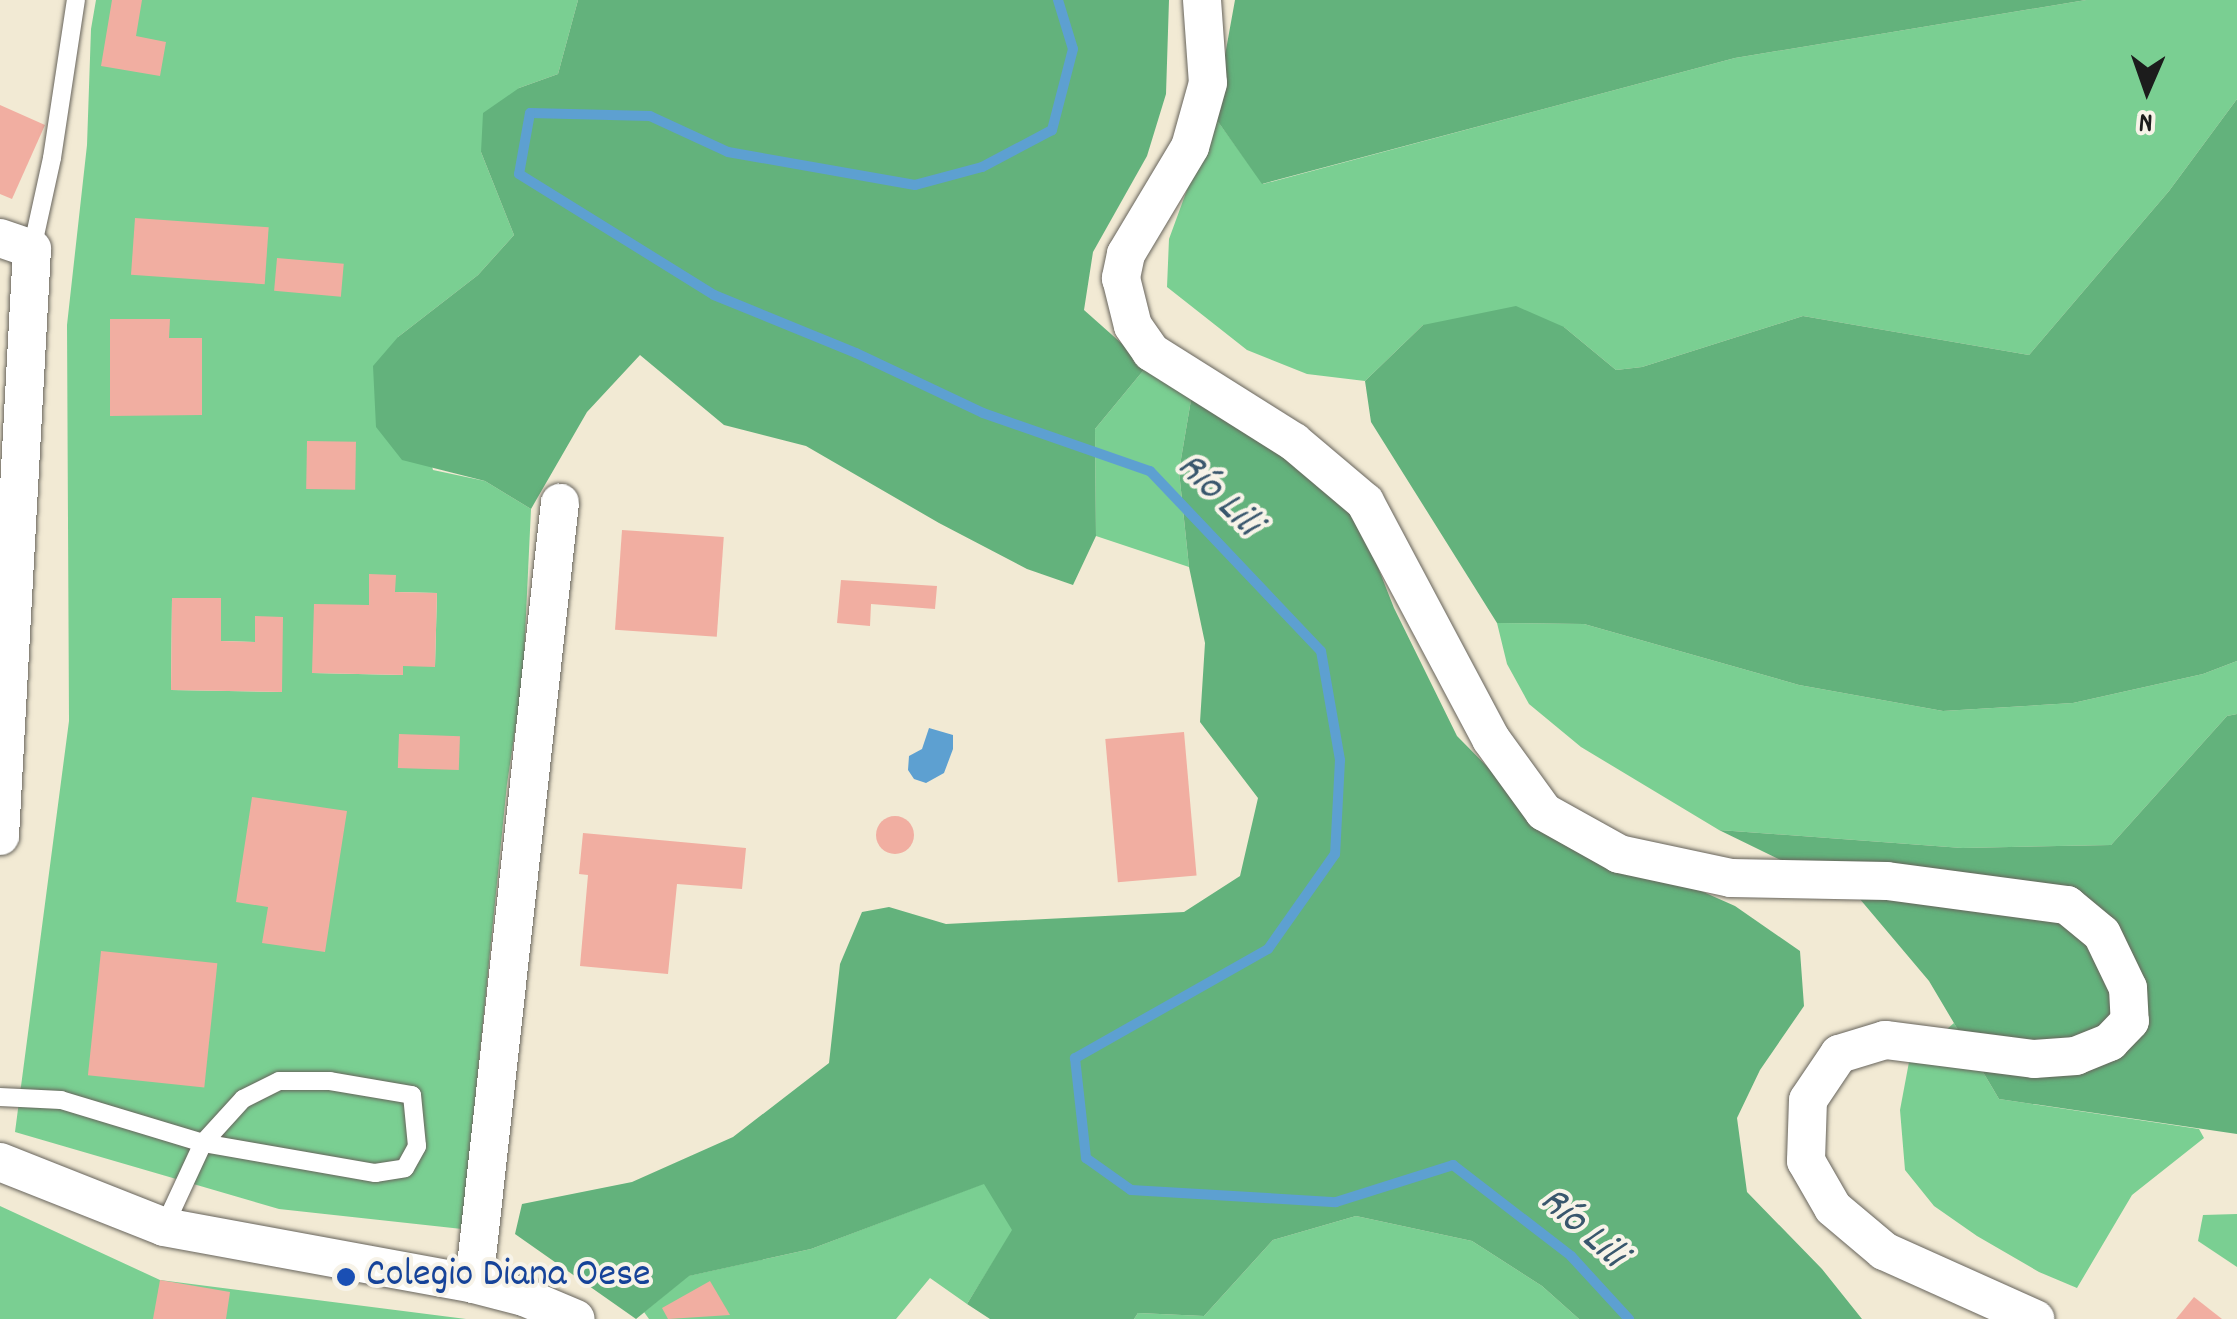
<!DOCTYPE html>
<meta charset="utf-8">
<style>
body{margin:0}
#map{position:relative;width:2237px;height:1319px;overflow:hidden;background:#f2ead4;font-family:Dekko,sans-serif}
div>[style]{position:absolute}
.green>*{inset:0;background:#7acf92}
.forest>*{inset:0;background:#63b27c}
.water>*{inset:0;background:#5da0d1}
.stream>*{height:10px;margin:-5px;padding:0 5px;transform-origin:5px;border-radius:5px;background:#5da0d1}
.building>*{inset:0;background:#f1aea1;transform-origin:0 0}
.round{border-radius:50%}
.roads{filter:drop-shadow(0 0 2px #67645c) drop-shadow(0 0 2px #67645c)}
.service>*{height:18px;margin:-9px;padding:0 9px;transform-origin:9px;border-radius:9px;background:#fff}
.minor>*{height:38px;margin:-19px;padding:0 19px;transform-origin:19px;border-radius:19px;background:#fff}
.dots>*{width:28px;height:28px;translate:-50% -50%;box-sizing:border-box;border:5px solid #f7f3e8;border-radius:50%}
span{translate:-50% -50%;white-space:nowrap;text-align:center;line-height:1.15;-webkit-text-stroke:8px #f7f3e8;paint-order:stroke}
.transit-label{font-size:40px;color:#164399}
.left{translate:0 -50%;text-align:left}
.water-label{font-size:42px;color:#39576d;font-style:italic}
.north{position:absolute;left:2097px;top:40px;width:100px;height:100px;-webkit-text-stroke:8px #f7f3e8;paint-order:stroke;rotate:182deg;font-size:28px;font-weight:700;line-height:40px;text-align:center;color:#1c1c1c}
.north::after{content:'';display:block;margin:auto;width:35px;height:45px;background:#1c1c1c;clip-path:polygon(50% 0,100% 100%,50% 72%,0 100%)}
</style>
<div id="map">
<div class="green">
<div style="clip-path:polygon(evenodd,96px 0,578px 0,558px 74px,519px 88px,481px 152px,514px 235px,478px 275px,398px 337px,433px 470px,485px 481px,531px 509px,523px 678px,507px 784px,462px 1229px,279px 1209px,15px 1132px,69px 721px,67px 325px,87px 145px,91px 29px,96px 0,369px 575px,395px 575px,395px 592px,437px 593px,435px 666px,403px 666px,402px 675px,313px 673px,369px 605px,369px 575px,96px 0,172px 598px,220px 598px,221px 641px,255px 642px,255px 616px,281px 692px,171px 690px,172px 598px)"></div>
<div style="clip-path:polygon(2086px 0,2237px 0,2237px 99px,2169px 191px,2029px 355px,1803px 316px,1642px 367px,1616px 370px,1564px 327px,1423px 325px,1365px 381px,1307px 374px,1247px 350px,1167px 287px,1169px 239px,1214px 116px,1263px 184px,1735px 58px)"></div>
<div style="clip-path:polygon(1147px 366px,1192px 394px,1179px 471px,1189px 567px,1096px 536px,1095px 429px)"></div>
<div style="clip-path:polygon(1497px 623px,1584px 624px,1799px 685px,1943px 711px,2073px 703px,2203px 674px,2237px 661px,2237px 714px,2227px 716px,2111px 845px,1962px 848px,1719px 830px,1581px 747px,1529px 704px,1507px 664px)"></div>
<div style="clip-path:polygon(1954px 1023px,1999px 1099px,2199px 1129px,2204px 1138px,2132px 1195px,2077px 1288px,2039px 1272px,1977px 1236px,1934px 1206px,1905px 1170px,1900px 1110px,1909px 1062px)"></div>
<div style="clip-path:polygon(985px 1183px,1013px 1230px,967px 1304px,930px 1278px,896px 1319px,649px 1319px,644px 1312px,688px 1276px,811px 1249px)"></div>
<div style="clip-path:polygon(0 1206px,160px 1280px,466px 1319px,0 1319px)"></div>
<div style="clip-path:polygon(2237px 1214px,2237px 1267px,2198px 1241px,2203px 1215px)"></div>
<div style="clip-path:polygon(1356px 1216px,1472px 1241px,1542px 1286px,1579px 1319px,1134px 1319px,1138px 1313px,1204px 1316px,1273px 1240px)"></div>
</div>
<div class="forest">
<div style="clip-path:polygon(578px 0,1169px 0,1166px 94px,1147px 156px,1093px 252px,1084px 310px,1147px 366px,1095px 429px,1096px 536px,1073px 585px,1027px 569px,939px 523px,806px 446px,724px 425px,640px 355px,587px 412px,531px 509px,485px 481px,402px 460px,376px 427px,373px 366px,398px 337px,478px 275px,514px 235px,481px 152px,483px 113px,519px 88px,558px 74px)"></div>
<div style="clip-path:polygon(1235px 0,2086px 0,1735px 58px,1262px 184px,1214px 116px)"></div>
<div style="clip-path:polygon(2237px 99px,2237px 661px,2203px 674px,2073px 703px,1943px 711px,1799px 685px,1584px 624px,1497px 623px,1371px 422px,1365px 381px,1423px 325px,1516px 306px,1564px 327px,1616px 370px,1642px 367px,1803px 316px,2029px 355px,2169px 191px)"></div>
<div style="clip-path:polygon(1192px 394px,1301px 456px,1357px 514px,1394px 608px,1457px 736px,1539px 819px,1735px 906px,1800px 951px,1804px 1006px,1760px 1070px,1737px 1118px,1747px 1192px,1822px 1269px,1862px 1319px,1579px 1319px,1542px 1286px,1472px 1241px,1356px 1216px,1273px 1240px,1204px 1316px,1138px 1313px,1134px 1319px,990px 1319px,967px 1304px,1012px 1230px,984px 1184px,811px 1249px,689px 1276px,636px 1319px,515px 1234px,522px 1204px,632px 1182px,733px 1137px,829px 1063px,840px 964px,862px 912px,889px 907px,946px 924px,1184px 912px,1240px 876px,1258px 798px,1200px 722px,1205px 643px,1189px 567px,1179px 471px)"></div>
<div style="clip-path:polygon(2237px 714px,2237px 1134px,1999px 1099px,1929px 981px,1859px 898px,1719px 830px,1962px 848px,2111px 845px,2227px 716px)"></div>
</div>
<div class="water">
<div style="clip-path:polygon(929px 728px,953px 735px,953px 749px,944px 773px,926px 783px,914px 779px,908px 770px,909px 756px,922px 749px)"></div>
</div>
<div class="stream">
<div style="left:1058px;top:0;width:51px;rotate:73deg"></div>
<div style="left:1073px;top:49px;width:84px;rotate:104.5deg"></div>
<div style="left:1052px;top:130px;width:79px;rotate:152.1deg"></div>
<div style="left:982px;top:167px;width:69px;rotate:165deg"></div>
<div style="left:915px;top:185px;width:190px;rotate:-170deg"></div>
<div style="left:728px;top:152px;width:86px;rotate:-155.2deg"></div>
<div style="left:650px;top:116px;width:120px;rotate:-178.6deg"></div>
<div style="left:530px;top:113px;width:62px;rotate:100.2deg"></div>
<div style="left:519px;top:174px;width:229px;rotate:31.8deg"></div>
<div style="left:714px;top:295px;width:153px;rotate:22.2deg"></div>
<div style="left:856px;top:353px;width:140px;rotate:25.3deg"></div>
<div style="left:983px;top:413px;width:177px;rotate:19.2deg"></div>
<div style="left:1150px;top:471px;width:248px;rotate:46.5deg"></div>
<div style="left:1321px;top:651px;width:111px;rotate:80.1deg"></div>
<div style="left:1340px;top:760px;width:94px;rotate:93deg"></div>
<div style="left:1335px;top:854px;width:116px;rotate:125.2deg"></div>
<div style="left:1268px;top:949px;width:222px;rotate:150.5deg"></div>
<div style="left:1075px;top:1058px;width:101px;rotate:83.7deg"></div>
<div style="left:1086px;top:1158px;width:55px;rotate:35.4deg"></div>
<div style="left:1131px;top:1190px;width:205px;rotate:3.4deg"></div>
<div style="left:1336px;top:1202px;width:123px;rotate:-17.5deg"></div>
<div style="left:1453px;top:1165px;width:149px;rotate:37.6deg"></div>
<div style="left:1571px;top:1256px;width:86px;rotate:47.4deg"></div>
</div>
<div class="building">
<div style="clip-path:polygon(112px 0,142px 0,136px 36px,166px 42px,160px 76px,101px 66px)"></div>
<div style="clip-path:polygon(0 105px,45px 125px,12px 199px,0 194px)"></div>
<div style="left:135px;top:218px;width:134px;height:57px;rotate:4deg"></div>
<div style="left:277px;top:258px;width:67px;height:33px;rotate:5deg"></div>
<div style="clip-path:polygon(110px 319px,170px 319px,169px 338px,202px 338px,202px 415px,110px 416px)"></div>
<div style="left:307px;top:441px;width:49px;height:48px;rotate:1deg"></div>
<div style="left:622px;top:530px;width:102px;height:100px;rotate:4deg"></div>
<div style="clip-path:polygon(369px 574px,396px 575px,395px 592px,437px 593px,435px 667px,403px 666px,403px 675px,312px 673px,314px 604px,369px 605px)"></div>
<div style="clip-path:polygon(841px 580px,937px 586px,935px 609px,871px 604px,870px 626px,837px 623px)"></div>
<div style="clip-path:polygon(172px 598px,221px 598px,221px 641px,255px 642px,255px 616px,283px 617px,282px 692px,171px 690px)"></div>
<div style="left:1184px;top:732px;width:144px;height:79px;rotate:85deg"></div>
<div style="left:399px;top:734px;width:61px;height:34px;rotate:2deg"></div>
<div style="clip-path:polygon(252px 797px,347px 811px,325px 952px,262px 943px,268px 907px,236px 902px)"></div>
<div class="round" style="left:876px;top:816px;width:38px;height:38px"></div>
<div style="clip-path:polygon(583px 833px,746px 848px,742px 889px,677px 884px,668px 974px,580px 966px,588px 875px,579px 874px)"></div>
<div style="left:101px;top:951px;width:117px;height:125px;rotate:6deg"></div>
<div style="clip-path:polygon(160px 1280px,230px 1292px,226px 1319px,153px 1319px)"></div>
<div style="clip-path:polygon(710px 1281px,730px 1315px,668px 1319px,662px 1308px)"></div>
<div style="clip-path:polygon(2194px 1297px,2222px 1319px,2176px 1319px)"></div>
</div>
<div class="roads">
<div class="service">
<div style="left:32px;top:249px;width:93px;rotate:-77.6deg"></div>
<div style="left:52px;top:158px;width:160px;rotate:-81.4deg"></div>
<div style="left:0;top:1097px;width:61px;rotate:2.8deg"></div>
<div style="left:61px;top:1100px;width:148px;rotate:16.8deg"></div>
<div style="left:203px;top:1143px;width:175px;rotate:9.9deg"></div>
<div style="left:375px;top:1173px;width:30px;rotate:-9deg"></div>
<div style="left:405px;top:1168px;width:25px;rotate:-61deg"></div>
<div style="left:417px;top:1146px;width:51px;rotate:-95.6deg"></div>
<div style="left:412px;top:1095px;width:83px;rotate:-170.3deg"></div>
<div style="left:330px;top:1081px;width:51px;rotate:180deg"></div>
<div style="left:279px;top:1081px;width:40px;rotate:153.4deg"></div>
<div style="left:243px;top:1099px;width:59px;rotate:132.3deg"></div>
<div style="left:203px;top:1143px;width:93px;rotate:114.9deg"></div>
</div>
<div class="minor">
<div style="left:1202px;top:0;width:83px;rotate:85.9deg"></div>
<div style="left:1208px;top:83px;width:66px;rotate:105.7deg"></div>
<div style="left:1190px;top:147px;width:125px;rotate:120.9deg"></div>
<div style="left:1126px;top:254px;width:25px;rotate:102deg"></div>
<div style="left:1121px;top:278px;width:49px;rotate:76deg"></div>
<div style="left:1133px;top:326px;width:32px;rotate:55deg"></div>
<div style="left:1151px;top:352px;width:169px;rotate:32.2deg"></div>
<div style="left:1294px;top:442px;width:93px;rotate:40.2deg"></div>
<div style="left:1365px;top:502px;width:268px;rotate:62deg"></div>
<div style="left:1491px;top:739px;width:90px;rotate:54deg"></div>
<div style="left:1544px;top:812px;width:86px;rotate:29.2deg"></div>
<div style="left:1619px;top:854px;width:115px;rotate:12.1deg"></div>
<div style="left:1731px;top:878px;width:156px;rotate:1.1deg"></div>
<div style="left:1887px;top:881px;width:182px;rotate:7.6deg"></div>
<div style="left:2067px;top:905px;width:45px;rotate:39.6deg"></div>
<div style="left:2102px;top:934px;width:60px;rotate:64.3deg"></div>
<div style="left:2128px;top:988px;width:33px;rotate:87deg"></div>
<div style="left:2130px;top:1021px;width:29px;rotate:134deg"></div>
<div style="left:2110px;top:1042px;width:37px;rotate:158deg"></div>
<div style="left:2076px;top:1056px;width:42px;rotate:175.9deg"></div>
<div style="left:2034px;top:1059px;width:150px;rotate:-172.7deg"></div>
<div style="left:1885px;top:1040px;width:48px;rotate:163.1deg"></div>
<div style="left:1839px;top:1054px;width:55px;rotate:124deg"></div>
<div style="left:1808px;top:1100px;width:61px;rotate:91.9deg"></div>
<div style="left:1806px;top:1161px;width:54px;rotate:60.1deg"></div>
<div style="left:1833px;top:1208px;width:67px;rotate:40.1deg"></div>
<div style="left:1884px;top:1251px;width:166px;rotate:24.2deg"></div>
<div style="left:0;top:238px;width:34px;rotate:19deg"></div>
<div style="left:32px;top:249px;width:588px;rotate:93.12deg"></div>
<div style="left:0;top:1162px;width:176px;rotate:21.6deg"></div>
<div style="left:164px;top:1227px;width:315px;rotate:10.4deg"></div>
<div style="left:474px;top:1284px;width:52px;rotate:14.6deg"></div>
<div style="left:524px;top:1297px;width:56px;rotate:22.9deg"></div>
<div style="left:474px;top:1284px;width:786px;rotate:-83.72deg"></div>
</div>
</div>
<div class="dots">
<div style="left:346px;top:1277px;background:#1a4fb4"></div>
</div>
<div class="transit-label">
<span class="left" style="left:366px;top:1277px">Colegio Diana Oese</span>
</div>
<div class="water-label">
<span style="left:1217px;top:496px;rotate:45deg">Río Lili</span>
<span style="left:1581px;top:1229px;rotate:42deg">Río Lili</span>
</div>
<div class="north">N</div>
</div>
